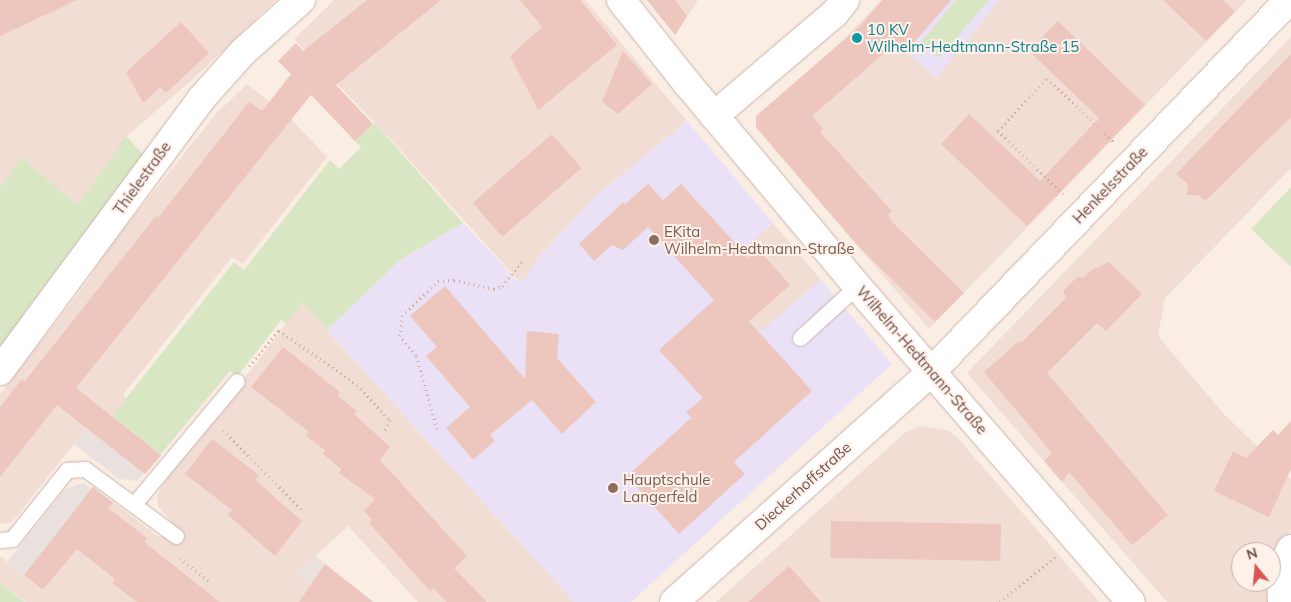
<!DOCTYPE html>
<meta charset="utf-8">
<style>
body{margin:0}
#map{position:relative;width:1291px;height:602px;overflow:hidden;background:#faede4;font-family:Mulish,sans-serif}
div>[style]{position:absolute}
.residential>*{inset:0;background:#f1ddd3;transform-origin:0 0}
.industrial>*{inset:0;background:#eae1de}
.education>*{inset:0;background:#eae1f6}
.green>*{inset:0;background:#d9e6c4}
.building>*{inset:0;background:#edc7be;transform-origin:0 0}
.path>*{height:3px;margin-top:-1.5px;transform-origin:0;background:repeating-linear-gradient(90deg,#d1aaa2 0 1px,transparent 0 5px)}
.roads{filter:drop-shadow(0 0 1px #ccb5af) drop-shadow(0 0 1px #ccb5af)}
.lane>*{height:15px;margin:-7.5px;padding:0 7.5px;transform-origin:7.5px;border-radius:7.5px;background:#fff}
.street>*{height:28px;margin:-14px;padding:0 14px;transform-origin:14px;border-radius:14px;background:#fff}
.dots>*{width:14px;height:14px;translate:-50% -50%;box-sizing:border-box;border:2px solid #fdf1ea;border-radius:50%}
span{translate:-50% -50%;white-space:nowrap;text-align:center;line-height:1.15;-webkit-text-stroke:4px #fdf1ea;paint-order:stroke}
.culture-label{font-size:15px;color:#0d838f}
.left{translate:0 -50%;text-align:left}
.street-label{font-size:15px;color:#70514c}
.education-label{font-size:15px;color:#785e54}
.north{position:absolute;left:1231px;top:542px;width:50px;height:50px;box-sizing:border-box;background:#fdf1ea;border:1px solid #c5b1ab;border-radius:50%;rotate:343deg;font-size:14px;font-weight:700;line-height:20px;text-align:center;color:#70514c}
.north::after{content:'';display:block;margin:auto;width:18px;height:22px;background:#d85654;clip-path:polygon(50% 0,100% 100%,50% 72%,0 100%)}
</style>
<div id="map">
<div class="residential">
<div style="clip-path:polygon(0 0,276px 0,193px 79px,127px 136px,78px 205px,21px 157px,0 187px)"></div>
<div style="clip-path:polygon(334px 0,585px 0,687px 121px,595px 197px,539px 257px,526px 279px,519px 281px,396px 145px,294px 39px)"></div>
<div style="clip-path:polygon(647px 0,698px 0,676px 34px)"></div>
<div style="clip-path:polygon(882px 0,1247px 0,929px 329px,756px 128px,757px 116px,844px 39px)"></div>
<div style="clip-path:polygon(evenodd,1291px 37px,1291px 168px,1165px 298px,1158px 336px,1223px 413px,1291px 479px,1291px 529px,1284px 540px,1271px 602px,1167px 602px,967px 373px,1291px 37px,1241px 552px,1271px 552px,1271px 582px,1241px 582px,1241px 552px)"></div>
<div style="clip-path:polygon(247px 84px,291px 119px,327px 157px,243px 264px,232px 257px,123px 395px,126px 398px,112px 416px,102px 408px,17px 516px,11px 522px,0 524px,0 394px,88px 281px,101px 257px,216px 114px)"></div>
<div style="left:773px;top:223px;width:75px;height:82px;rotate:50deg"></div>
<div style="clip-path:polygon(302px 303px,574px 602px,418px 602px,348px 526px,297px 573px,333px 602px,26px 602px,0 582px,0 556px,43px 591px,113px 502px,160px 538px,172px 522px,158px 506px,157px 496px,161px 487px)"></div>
<div style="clip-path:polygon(920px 426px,949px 431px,959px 439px,1099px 602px,716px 602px,905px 433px)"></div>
</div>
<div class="industrial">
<div style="clip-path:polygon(102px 408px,161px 454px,137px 481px,119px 479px,74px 444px)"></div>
<div style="clip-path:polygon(83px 483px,113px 502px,43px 591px,7px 562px,65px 489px)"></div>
<div style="clip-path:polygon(315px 556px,374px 602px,333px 602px,297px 574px)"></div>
</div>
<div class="education">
<div style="clip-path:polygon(882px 0,1000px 0,936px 78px,867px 17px)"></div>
<div style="clip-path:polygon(687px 121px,773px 223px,711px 277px,760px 332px,821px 280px,892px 364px,631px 602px,574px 602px,327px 330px,400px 260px,463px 223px,518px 281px,526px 279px,539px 257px,595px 197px)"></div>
</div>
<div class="green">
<div style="clip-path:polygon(956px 0,989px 0,939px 58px,920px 43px)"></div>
<div style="clip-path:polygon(375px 123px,463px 223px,400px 260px,327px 330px,302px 303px,286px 324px,281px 320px,237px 377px,230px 371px,161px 454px,112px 416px,234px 262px,244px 270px,330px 160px,339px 169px,361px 147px,355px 141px)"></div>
<div style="clip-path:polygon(126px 136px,144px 155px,24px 313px,20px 328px,0 353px,0 187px,21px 157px,78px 205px)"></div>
<div style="clip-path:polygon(1291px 187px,1291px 267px,1251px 229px)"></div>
<div style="clip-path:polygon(0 582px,22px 600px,25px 602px,0 602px)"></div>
</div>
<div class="building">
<div style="clip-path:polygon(0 0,77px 0,0 36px)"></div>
<div style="clip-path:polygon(367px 0,441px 0,336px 85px,373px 124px,355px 141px,311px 95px,76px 388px,161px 455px,145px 474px,57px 405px,0 477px,0 407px,22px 379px,25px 381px,156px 216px,158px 218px,249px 102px,262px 111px,291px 74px,278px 61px,296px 43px,303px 51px)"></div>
<div style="clip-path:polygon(520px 0,580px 0,617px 45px,538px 110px,510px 56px,542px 27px)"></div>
<div style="clip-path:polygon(647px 0,675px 0,687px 16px,675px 35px)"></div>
<div style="clip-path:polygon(882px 0,951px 0,906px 52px,896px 43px,812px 116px,823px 129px,820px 132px,892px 211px,888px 214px,892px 222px,964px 293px,935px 322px,859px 247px,756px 127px,756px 116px,859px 27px)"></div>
<div style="clip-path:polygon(1163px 0,1223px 0,1235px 11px,1206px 41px)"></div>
<div style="clip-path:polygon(1058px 21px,1145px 105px,1027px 226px,941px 144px,969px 114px,1040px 181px,1099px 118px,1029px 51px)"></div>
<div style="clip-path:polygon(181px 22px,209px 53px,166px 93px,160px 87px,143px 103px,126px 72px)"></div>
<div style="clip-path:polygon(623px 51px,652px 84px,618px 114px,602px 102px)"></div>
<div style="clip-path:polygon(1291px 54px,1291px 117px,1205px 201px,1198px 195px,1187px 195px,1188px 184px,1176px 174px)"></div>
<div style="left:552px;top:134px;width:45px;height:105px;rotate:49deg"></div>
<div style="clip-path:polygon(648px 184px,663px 200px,681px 184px,749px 258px,758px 249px,790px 285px,749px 321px,812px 391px,734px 462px,745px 474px,679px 534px,627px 476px,691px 418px,686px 412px,703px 398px,659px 350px,714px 300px,648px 227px,623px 250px,612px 245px,594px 261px,579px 244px,623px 202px,625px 204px)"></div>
<div style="clip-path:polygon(1109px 262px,1142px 294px,1106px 331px,1097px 323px,1047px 373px,1168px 515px,1132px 545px,1069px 472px,1062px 482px,1044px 461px,1052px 453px,984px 372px,1019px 341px,1022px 342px,1066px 298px,1063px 291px,1077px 277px,1083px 278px,1090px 271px)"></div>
<div style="clip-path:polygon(445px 286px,525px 379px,527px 331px,559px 334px,557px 358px,596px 402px,562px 434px,532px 400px,490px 435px,495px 441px,473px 460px,446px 428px,470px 407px,426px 356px,437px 347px,410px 316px)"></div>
<div style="clip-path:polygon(283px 347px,340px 392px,338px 396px,357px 411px,354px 414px,390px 447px,380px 460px,467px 556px,454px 568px,487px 602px,447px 602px,433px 588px,430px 591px,369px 523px,372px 520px,364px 511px,375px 499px,339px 473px,341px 469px,323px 454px,325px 450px,306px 436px,309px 432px,251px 387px)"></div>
<div style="clip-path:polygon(1291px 421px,1291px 469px,1269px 517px,1214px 491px,1233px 451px,1246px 458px,1273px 430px,1278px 435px)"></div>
<div style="clip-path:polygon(212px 439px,259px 475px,255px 480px,302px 521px,275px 556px,228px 515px,232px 510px,185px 474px)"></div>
<div style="clip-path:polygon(93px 487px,113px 503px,108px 508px,147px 538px,144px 542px,220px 602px,137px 602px,112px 583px,115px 579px,77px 549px,43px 590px,24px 575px)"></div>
<div style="left:831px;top:521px;width:170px;height:37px;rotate:1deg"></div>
<div style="clip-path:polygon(325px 564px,373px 602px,299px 602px)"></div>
<div style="clip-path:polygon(789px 566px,821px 602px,748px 602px)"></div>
</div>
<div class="path">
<div style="left:1063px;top:194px;width:91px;rotate:-135.9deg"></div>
<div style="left:998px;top:131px;width:72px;rotate:-47.2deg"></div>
<div style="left:1047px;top:78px;width:93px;rotate:43.7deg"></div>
<div style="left:249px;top:366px;width:47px;rotate:-50.2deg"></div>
<div style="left:279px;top:330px;width:95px;rotate:35.2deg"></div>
<div style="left:357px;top:385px;width:48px;rotate:46.7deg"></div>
<div style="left:390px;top:420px;width:15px;rotate:118deg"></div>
<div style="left:437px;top:429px;width:77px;rotate:-105.8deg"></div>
<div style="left:416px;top:355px;width:25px;rotate:-130deg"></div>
<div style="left:400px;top:336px;width:20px;rotate:-84deg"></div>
<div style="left:402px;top:316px;width:50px;rotate:-44.2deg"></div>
<div style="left:438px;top:281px;width:16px;rotate:-4deg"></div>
<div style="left:454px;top:280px;width:41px;rotate:12.7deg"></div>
<div style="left:494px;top:289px;width:9px;rotate:-21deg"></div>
<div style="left:502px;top:286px;width:33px;rotate:-51deg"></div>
<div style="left:223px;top:430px;width:114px;rotate:45.4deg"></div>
<div style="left:180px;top:558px;width:37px;rotate:38deg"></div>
<div style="left:1000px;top:602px;width:71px;rotate:-39.3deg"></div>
</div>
<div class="roads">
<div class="lane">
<div style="left:800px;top:338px;width:77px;rotate:-42.4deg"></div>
<div style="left:134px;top:504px;width:160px;rotate:-50.1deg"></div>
<div style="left:0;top:540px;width:12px;rotate:-5deg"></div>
<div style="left:12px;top:539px;width:88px;rotate:-51.4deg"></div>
<div style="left:67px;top:470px;width:18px;rotate:-3deg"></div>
<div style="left:85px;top:469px;width:113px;rotate:36.4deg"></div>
</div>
<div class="street">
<div style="left:621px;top:0;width:105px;rotate:51.6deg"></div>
<div style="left:686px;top:82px;width:266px;rotate:50deg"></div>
<div style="left:857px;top:286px;width:418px;rotate:49.1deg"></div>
<div style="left:714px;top:116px;width:159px;rotate:-40.4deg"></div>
<div style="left:835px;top:13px;width:16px;rotate:-52deg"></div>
<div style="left:0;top:371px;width:338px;rotate:-53.5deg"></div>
<div style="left:201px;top:99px;width:63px;rotate:-48.2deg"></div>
<div style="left:243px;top:52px;width:78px;rotate:-41.9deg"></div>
<div style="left:674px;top:602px;width:346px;rotate:-41.8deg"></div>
<div style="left:932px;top:371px;width:515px;rotate:-46.1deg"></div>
<div style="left:1282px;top:602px;width:32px;rotate:-92deg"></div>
<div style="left:1281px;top:570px;width:23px;rotate:-65deg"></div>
</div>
</div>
<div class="dots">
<div style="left:857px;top:38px;background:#0f9aa8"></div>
<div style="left:654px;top:240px;background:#8d6e63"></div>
<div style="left:613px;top:488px;background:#8d6e63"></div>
</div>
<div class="culture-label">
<span class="left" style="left:867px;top:38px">10 KV<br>Wilhelm-Hedtmann-Straße 15</span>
</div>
<div class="street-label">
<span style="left:142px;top:178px;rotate:-54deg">Thielestraße</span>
<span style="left:1110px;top:185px;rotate:-46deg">Henkelsstraße</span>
<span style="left:922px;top:360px;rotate:49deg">Wilhelm-Hedtmann-Straße</span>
<span style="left:803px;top:486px;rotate:-42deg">Dieckerhoffstraße</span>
</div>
<div class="education-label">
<span class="left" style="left:664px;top:240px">EKita<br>Wilhelm-Hedtmann-Straße</span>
<span class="left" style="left:623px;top:488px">Hauptschule<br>Langerfeld</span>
</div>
<div class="north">N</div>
</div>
